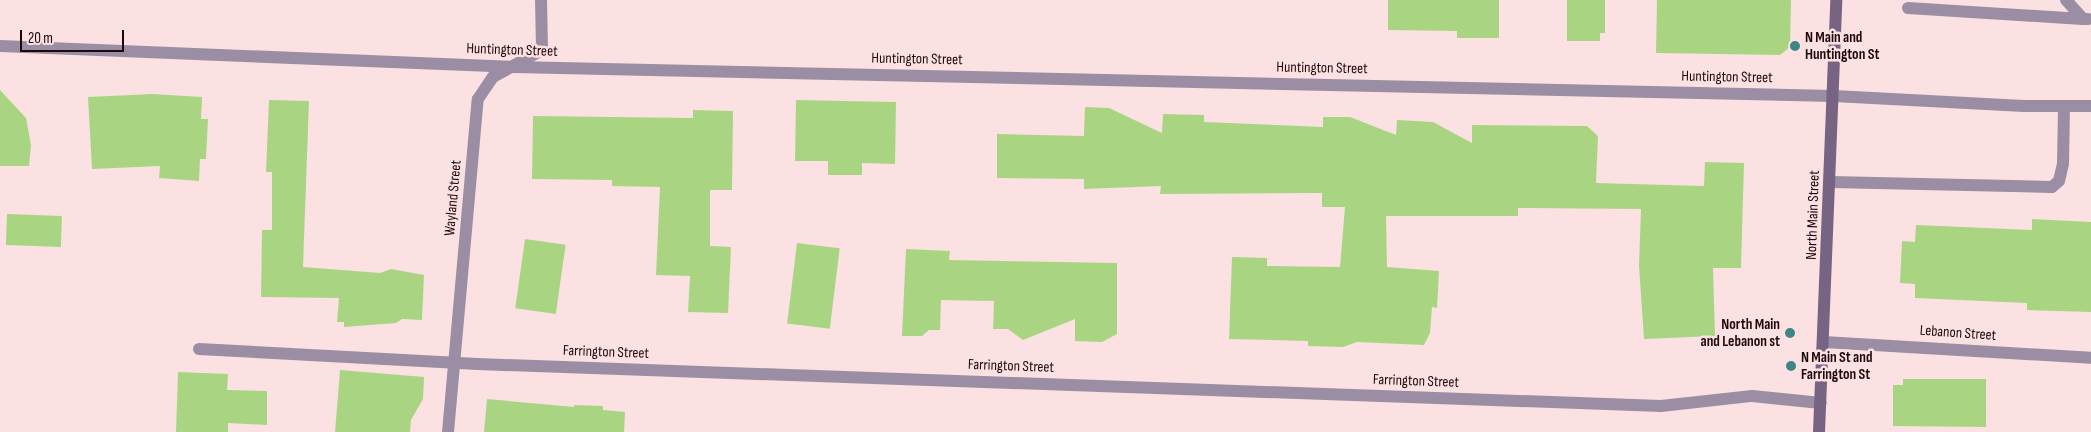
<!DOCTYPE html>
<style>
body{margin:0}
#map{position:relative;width:2091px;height:432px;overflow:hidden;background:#fce1e3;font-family:"Sofia Sans Condensed",sans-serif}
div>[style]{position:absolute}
.building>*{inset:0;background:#a9d583;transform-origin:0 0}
.service>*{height:12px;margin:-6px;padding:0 6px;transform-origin:6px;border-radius:6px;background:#9b8ea4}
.minor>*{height:12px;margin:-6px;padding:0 6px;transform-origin:6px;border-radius:6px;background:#9b8ea4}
.secondary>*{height:12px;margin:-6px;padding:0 6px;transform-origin:6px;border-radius:6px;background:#766482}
.dots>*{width:14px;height:14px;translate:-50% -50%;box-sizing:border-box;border:2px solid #fce1e3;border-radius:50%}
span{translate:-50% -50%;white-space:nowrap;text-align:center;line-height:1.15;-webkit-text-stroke:5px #fce1e3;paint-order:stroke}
.poi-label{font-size:15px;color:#1e080c;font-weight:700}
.left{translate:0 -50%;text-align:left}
.right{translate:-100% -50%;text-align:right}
.street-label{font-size:15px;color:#1e080c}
.scale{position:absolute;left:20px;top:30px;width:104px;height:22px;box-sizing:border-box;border:2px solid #1e080c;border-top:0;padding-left:6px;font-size:15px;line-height:18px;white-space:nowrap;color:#1e080c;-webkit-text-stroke:4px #fce1e3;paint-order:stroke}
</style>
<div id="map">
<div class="building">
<div style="clip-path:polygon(1388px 0,1499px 0,1499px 38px,1457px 38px,1457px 31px,1388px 30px)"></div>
<div style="clip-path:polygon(1567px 0,1605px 0,1605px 33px,1600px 33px,1600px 41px,1567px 41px)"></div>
<div style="clip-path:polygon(1657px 0,1791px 0,1790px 47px,1780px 55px,1656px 53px)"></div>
<div style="clip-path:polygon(0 90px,26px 118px,31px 145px,29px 166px,0 166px)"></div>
<div style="clip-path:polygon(152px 94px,202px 97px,201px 119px,208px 119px,206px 159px,200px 159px,199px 181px,159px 178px,160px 166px,92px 169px,88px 97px)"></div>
<div style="clip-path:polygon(269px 100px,309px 101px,303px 267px,380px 273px,391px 269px,424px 275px,422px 320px,402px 319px,396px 323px,344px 327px,344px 322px,337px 322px,339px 298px,261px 297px,262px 230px,272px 230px,272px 172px,266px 172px)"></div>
<div style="clip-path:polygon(796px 100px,896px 102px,895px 164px,862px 163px,862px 175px,828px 175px,828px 161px,795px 161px)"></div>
<div style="clip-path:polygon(1085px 107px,1109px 108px,1162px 133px,1163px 114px,1204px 115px,1204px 122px,1323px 127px,1323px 117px,1350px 117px,1396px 135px,1397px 120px,1433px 122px,1472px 143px,1472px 125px,1587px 126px,1598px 136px,1596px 183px,1704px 186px,1705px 162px,1744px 163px,1741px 268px,1713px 268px,1715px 336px,1644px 339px,1639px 266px,1641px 209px,1518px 208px,1518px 216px,1386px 216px,1387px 267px,1439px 271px,1437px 308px,1432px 307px,1430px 333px,1424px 345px,1357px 342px,1343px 347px,1308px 346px,1308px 341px,1229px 339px,1232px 257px,1267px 258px,1267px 266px,1340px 267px,1345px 207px,1322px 207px,1322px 193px,1160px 194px,1161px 186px,1084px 189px,1084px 179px,997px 178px,997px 134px,1084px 136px)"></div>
<div style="clip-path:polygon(693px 110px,733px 111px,732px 190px,710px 190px,710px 246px,731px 247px,728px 313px,688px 312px,690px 276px,656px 275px,660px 187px,612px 186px,612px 180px,532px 179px,533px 116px,693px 118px)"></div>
<div style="left:7px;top:214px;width:55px;height:31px;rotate:2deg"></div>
<div style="clip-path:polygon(2032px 219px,2091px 222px,2091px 312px,2027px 310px,2027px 303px,1915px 298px,1915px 284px,1900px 283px,1902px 241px,1915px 242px,1916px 225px,2032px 230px)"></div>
<div style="left:525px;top:239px;width:41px;height:70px;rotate:8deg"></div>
<div style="left:797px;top:243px;width:43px;height:81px;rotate:7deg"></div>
<div style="clip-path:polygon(906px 249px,950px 251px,949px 260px,1117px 263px,1117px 334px,1102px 342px,1075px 341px,1075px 319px,1023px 340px,1008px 329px,993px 329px,994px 301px,941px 300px,940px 330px,929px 330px,922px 336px,902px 336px)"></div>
<div style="clip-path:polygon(340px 370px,424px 377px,423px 399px,411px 420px,410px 432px,335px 432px)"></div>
<div style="clip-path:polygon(178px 372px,228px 374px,227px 390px,267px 391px,267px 425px,228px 423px,228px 432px,176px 432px)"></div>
<div style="clip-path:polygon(1903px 379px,1986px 379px,1986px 427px,1893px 426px,1893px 385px,1903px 385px)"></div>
<div style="clip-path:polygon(487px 399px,574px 407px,574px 405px,603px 406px,603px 410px,625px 412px,624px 432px,484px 432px)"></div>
</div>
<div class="service">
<div style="left:2066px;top:0;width:25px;rotate:48deg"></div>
<div style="left:2083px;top:19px;width:5px"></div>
<div style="left:1908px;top:8px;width:175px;rotate:3.6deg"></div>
<div style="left:1834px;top:96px;width:190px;rotate:3deg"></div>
<div style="left:2024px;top:106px;width:67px"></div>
<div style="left:1831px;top:182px;width:221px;rotate:1.3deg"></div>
<div style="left:2052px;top:187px;width:9px;rotate:-41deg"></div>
<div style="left:2059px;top:181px;width:17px;rotate:-77deg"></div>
<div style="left:2063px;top:164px;width:58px;rotate:-89deg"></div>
</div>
<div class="minor">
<div style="left:0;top:46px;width:514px;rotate:2.34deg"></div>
<div style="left:514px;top:67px;width:1320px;rotate:1.26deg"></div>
<div style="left:1824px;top:342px;width:267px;rotate:3.4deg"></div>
<div style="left:199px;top:349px;width:279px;rotate:3.1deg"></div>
<div style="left:478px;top:364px;width:1184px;rotate:2.03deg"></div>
<div style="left:1661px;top:406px;width:92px;rotate:-6.3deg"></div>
<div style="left:1752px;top:396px;width:69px;rotate:5.8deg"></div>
<div style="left:448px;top:432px;width:334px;rotate:-84.9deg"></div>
<div style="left:478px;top:99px;width:27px;rotate:-56deg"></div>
<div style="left:493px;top:77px;width:56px;rotate:-28.9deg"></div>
<div style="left:542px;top:50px;width:50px;rotate:-91.1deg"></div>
</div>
<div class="secondary">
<div style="left:1819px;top:432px;width:432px;rotate:-87.7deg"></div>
</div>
<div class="dots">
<div style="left:1795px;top:46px;background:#3e8683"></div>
<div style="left:1790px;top:333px;background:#3e8683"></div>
<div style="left:1791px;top:366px;background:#3e8683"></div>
</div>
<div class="poi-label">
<span class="left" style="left:1805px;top:46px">N Main and<br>Huntington St</span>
<span class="right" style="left:1780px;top:333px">North Main<br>and Lebanon st</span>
<span class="left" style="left:1801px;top:366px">N Main St and<br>Farrington St</span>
</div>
<div class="street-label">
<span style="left:512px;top:50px;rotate:2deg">Huntington Street</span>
<span style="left:917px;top:59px;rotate:1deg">Huntington Street</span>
<span style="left:1322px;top:68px;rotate:1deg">Huntington Street</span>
<span style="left:1727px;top:77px;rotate:1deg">Huntington Street</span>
<span style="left:453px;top:198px;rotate:-85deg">Wayland Street</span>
<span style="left:1813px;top:215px;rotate:-88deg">North Main Street</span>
<span style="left:1958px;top:333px;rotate:4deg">Lebanon Street</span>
<span style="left:606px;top:352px;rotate:2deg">Farrington Street</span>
<span style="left:1011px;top:366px;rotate:2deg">Farrington Street</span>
<span style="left:1416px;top:381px;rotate:2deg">Farrington Street</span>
</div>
<div class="scale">20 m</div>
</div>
